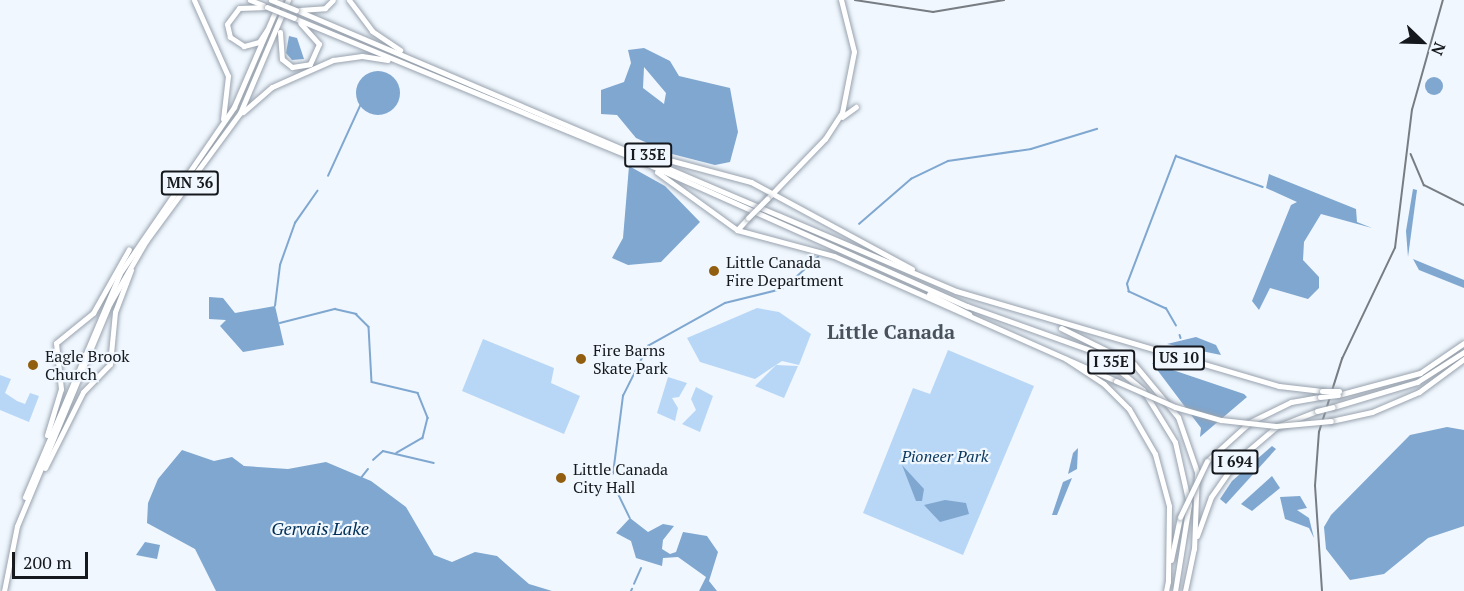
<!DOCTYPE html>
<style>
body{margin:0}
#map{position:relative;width:1464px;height:591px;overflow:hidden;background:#f0f7fe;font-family:"PT Serif",serif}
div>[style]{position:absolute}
.green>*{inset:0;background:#b8d7f7}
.water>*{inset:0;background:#7fa7d0}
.round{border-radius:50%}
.stream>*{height:1.5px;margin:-0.75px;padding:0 0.75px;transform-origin:0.75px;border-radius:0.75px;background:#7fa7d0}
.roads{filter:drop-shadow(0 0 2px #98a2ae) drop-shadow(0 0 2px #98a2ae)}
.major>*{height:4.5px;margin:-2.25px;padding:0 2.25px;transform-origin:2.25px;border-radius:2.25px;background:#fff}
.highway>*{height:5px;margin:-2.5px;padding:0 2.5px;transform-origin:2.5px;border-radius:2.5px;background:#fff}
.rail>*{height:1.5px;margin:-0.75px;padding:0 0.75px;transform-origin:0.75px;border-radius:0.75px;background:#787d83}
.bridges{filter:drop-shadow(0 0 2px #98a2ae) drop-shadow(0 0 2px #98a2ae)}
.major-bridge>*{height:4.5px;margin:-2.25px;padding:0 2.25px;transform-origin:2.25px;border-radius:2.25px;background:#fff}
.highway-bridge>*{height:5px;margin:-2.5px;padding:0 2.5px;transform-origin:2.5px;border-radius:2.5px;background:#fff}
.dots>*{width:16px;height:16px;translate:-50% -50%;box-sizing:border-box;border:3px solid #f0f7fe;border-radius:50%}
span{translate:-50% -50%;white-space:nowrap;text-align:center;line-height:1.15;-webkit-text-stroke:4.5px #f0f7fe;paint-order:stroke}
.shield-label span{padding:2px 4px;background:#f0f7fe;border:2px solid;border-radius:4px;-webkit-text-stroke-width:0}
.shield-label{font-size:15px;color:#15191d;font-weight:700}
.poi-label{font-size:16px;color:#15191d}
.left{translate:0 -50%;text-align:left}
.park-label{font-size:16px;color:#0a375e;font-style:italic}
.water-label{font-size:18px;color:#012e55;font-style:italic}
.quarter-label{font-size:20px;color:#49525c;font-weight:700}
.north{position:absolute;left:1392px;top:12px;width:60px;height:60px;-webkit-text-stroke:4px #f0f7fe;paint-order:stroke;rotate:113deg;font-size:16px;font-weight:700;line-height:24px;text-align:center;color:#15191d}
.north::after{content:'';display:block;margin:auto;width:21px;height:27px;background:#15191d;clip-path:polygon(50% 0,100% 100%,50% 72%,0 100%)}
.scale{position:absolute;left:12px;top:552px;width:76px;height:27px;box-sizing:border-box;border:3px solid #15191d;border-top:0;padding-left:8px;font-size:18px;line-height:21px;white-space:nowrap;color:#15191d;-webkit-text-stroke:4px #f0f7fe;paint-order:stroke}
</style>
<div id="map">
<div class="green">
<div style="clip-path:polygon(757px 308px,779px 312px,811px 334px,799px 365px,782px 361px,755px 379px,700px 362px,687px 338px)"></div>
<div style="clip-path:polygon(483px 339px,554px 368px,551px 383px,580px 396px,564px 434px,462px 391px)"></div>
<div style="clip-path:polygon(948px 350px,1034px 386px,963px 555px,863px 513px,913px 388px,930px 394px)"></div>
<div style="clip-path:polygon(776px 365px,798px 366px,784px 398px,755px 386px)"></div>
<div style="clip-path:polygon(0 375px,11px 379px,5px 393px,17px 401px,25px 404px,30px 393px,39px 396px,29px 422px,0 410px)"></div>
<div style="clip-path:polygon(668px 377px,687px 383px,679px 397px,672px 398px,678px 408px,675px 421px,657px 413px)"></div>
<div style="clip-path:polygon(696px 387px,713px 396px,700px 432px,682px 424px,696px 410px,691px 399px)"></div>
</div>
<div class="water">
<div style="clip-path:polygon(289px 36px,297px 38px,304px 59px,292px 60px,286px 53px)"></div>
<div style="clip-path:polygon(evenodd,644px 48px,670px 61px,679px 76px,730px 88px,738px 132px,730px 162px,715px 165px,672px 154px,636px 138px,617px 115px,601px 114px,601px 90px,624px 82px,631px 63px,628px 50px,644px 48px,644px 67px,666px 93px,664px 104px,643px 88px,644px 67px)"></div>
<div class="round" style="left:356px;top:71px;width:44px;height:44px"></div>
<div class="round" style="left:1425px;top:77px;width:18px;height:18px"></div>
<div style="clip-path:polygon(629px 166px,665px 186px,700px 222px,661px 262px,628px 265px,612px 258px,623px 238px)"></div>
<div style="clip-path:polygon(1269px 174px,1356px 209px,1357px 222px,1372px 228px,1321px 214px,1304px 242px,1303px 260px,1319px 277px,1319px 288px,1308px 299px,1270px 288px,1259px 310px,1252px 301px,1291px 205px,1297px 202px,1266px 188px)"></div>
<div style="clip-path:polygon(1413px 189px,1417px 190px,1408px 257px,1406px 231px)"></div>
<div style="clip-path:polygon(1413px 259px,1464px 280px,1464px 288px,1419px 270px)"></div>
<div style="clip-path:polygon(209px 297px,223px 298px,235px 313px,275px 306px,284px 345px,243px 352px,220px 326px,226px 320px,209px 319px)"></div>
<div style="clip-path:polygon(1196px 337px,1216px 345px,1221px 355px,1167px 344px)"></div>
<div style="clip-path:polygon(1152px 363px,1244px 394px,1247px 397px,1200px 437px,1201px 428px)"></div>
<div style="clip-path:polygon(1447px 427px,1464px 430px,1464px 526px,1428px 538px,1384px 574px,1350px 580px,1326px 549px,1324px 527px,1331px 515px,1410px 435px)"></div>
<div style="clip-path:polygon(1272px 446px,1276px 449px,1226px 504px,1220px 499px,1232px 481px)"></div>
<div style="clip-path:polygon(1078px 448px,1077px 469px,1068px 474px,1073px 453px)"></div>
<div style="clip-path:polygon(182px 450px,214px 461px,232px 457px,244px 466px,288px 469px,326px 462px,371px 481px,406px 507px,434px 555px,452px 562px,475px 552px,497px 556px,529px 584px,552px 591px,216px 591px,195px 549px,147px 523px,148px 503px,158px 479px)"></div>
<div style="clip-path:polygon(902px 465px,924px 489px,922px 501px,916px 501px)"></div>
<div style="clip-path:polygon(1272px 476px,1280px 488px,1252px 511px,1241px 504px)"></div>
<div style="clip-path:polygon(1072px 478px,1057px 515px,1052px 515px,1063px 482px)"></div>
<div style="clip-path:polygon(1300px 496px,1307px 508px,1297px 510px,1309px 518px,1314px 538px,1309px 528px,1285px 519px,1280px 497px)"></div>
<div style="clip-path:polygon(945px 500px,966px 503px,969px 514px,940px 522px,924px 505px)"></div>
<div style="clip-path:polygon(630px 518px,648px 532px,663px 524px,674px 526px,663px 540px,662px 549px,670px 554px,676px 552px,683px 532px,707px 536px,718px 552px,709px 581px,717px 591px,699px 591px,706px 577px,678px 557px,663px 558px,662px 566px,636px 558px,631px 541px,616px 533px)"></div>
<div style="clip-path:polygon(145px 542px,160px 545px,157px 559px,136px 555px)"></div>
</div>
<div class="stream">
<div style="left:328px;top:176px;width:77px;rotate:-65.4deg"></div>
<div style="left:859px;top:224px;width:69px;rotate:-40.9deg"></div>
<div style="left:911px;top:179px;width:41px;rotate:-25.9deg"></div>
<div style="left:948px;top:161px;width:84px;rotate:-8.2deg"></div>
<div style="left:1031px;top:149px;width:69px;rotate:-16.9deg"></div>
<div style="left:793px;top:280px;width:34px;rotate:-43deg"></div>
<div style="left:275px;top:306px;width:41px;rotate:-83deg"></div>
<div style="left:280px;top:265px;width:45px;rotate:-70.3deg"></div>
<div style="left:295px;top:223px;width:39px;rotate:-55deg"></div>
<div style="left:280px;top:323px;width:57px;rotate:-14.3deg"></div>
<div style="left:335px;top:309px;width:22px;rotate:13deg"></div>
<div style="left:356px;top:314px;width:18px;rotate:45deg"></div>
<div style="left:369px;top:327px;width:55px;rotate:86.9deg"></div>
<div style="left:372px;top:382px;width:47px;rotate:13.4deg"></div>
<div style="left:418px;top:393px;width:27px;rotate:68deg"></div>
<div style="left:428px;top:418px;width:21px;rotate:104deg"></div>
<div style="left:423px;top:438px;width:30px;rotate:150deg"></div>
<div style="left:1176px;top:326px;width:20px;rotate:-120deg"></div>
<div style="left:1166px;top:309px;width:41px;rotate:-155.3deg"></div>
<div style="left:1129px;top:292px;width:8px;rotate:-104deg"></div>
<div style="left:1127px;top:284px;width:137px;rotate:-69.1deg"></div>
<div style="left:1176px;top:156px;width:92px;rotate:19.6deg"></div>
<div style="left:1180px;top:335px;width:3px;rotate:72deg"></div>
<div style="left:373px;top:460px;width:13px;rotate:-42deg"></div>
<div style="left:383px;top:451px;width:52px;rotate:13.2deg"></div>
<div style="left:613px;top:474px;width:79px;rotate:-82.7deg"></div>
<div style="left:623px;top:396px;width:56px;rotate:-63.4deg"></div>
<div style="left:648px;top:346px;width:88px;rotate:-29.2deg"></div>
<div style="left:725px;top:303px;width:59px;rotate:-13.8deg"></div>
<div style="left:361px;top:478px;width:11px;rotate:-52deg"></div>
<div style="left:616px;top:489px;width:32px;rotate:64deg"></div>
<div style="left:634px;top:584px;width:17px;rotate:-66deg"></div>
<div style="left:631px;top:591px;width:2px;rotate:-63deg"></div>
</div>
<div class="roads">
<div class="major">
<div style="left:842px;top:117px;width:17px;rotate:-36deg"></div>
<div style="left:767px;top:199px;width:83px;rotate:-46deg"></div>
<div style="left:825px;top:139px;width:31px;rotate:-57deg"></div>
<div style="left:842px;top:113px;width:62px;rotate:-78.9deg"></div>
<div style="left:854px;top:52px;width:54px;rotate:-104deg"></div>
<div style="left:737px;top:230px;width:16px;rotate:-47deg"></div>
</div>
<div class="highway">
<div style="left:194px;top:0;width:83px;rotate:65.9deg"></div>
<div style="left:228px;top:76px;width:43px;rotate:96.6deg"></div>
<div style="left:250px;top:0;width:14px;rotate:21deg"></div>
<div style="left:349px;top:0;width:39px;rotate:53deg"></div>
<div style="left:372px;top:31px;width:34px;rotate:34deg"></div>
<div style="left:296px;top:10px;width:717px;rotate:23.06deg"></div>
<div style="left:956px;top:291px;width:337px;rotate:16.4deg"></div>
<div style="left:1279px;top:386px;width:43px;rotate:6.6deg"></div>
<div style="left:299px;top:10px;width:26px;rotate:-4deg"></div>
<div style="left:325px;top:8px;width:11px;rotate:-45deg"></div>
<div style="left:294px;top:18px;width:378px;rotate:22.4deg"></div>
<div style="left:643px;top:162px;width:355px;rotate:24deg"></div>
<div style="left:967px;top:306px;width:139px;rotate:19.7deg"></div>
<div style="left:1098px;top:353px;width:58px;rotate:39.4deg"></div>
<div style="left:1143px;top:390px;width:61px;rotate:58.4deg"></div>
<div style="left:1175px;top:442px;width:64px;rotate:77.3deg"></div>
<div style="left:1189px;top:504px;width:88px;rotate:99.1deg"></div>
<div style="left:267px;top:30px;width:14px;rotate:124deg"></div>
<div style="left:259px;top:42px;width:16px;rotate:165deg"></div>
<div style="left:244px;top:46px;width:17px;rotate:-147deg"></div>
<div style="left:230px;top:37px;width:13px;rotate:-103deg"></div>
<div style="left:227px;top:24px;width:20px;rotate:-53deg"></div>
<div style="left:239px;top:8px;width:28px;rotate:-2deg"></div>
<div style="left:280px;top:32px;width:27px;rotate:86deg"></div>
<div style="left:282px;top:59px;width:13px;rotate:39deg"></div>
<div style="left:292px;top:67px;width:18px;rotate:-9deg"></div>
<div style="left:310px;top:64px;width:22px;rotate:-66deg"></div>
<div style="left:319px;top:44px;width:28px;rotate:-132deg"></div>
<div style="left:243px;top:112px;width:38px;rotate:-41deg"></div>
<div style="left:272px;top:87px;width:67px;rotate:-23.9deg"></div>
<div style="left:333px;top:60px;width:29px;rotate:-8deg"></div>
<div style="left:362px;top:56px;width:26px;rotate:9deg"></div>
<div style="left:665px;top:159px;width:89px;rotate:15deg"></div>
<div style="left:751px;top:182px;width:183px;rotate:28.4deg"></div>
<div style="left:657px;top:172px;width:99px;rotate:35.9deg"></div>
<div style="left:737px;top:230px;width:100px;rotate:15deg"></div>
<div style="left:834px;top:256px;width:308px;rotate:23.9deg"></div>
<div style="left:929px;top:294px;width:45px;rotate:26.6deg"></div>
<div style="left:1061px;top:328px;width:81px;rotate:26.3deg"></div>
<div style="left:1134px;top:364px;width:69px;rotate:50.3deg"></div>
<div style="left:1178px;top:417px;width:58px;rotate:70.9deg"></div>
<div style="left:1197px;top:472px;width:77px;rotate:92.2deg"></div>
<div style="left:1066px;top:359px;width:45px;rotate:33.3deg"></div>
<div style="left:1104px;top:384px;width:35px;rotate:45deg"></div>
<div style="left:1129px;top:409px;width:52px;rotate:60deg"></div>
<div style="left:1155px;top:454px;width:54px;rotate:74.9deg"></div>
<div style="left:1169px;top:506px;width:76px;rotate:90.8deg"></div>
<div style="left:1338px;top:395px;width:85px;rotate:-15deg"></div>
<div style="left:1420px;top:373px;width:53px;rotate:-34.3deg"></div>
<div style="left:1333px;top:407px;width:88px;rotate:-16.6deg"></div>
<div style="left:1417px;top:382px;width:56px;rotate:-32.6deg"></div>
<div style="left:1331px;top:421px;width:42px;rotate:-12.4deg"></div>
<div style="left:1372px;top:412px;width:51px;rotate:-23.1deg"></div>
<div style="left:1419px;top:392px;width:56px;rotate:-36.3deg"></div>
<div style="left:47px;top:435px;width:48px;rotate:-73.1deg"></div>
<div style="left:61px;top:389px;width:46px;rotate:-96.2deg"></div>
<div style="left:56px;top:343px;width:48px;rotate:-39deg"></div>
<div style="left:93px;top:313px;width:73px;rotate:-60.6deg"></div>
<div style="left:1207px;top:461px;width:58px;rotate:-42.2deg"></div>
<div style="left:1250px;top:422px;width:46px;rotate:-26deg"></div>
<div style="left:1291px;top:402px;width:29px;rotate:-10deg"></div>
<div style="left:45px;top:468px;width:85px;rotate:-63.4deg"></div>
<div style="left:83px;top:392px;width:39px;rotate:-46deg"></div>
<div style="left:110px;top:364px;width:52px;rotate:-84.5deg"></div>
<div style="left:115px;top:312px;width:45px;rotate:-69.1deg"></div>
<div style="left:25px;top:497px;width:243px;rotate:-67deg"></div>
<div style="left:120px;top:273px;width:201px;rotate:-55.5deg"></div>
<div style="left:234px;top:107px;width:116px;rotate:-66.7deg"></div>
<div style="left:1197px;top:536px;width:41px;rotate:-70.3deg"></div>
<div style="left:1211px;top:497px;width:44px;rotate:-55.2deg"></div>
<div style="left:1236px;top:461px;width:52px;rotate:-40.4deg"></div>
<div style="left:1276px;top:427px;width:44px;rotate:-21.3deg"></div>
<div style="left:1171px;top:560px;width:44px;rotate:-78.2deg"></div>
<div style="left:4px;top:591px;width:66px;rotate:-78.7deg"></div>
<div style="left:17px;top:526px;width:242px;rotate:-67.4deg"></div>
<div style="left:110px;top:303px;width:72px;rotate:-59.9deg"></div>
<div style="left:146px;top:241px;width:159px;rotate:-53.7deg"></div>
<div style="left:240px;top:113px;width:123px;rotate:-67deg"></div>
<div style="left:1166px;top:591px;width:10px;rotate:-79deg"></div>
<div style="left:1185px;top:591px;width:44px;rotate:-78.2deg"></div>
</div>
</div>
<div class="rail">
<div style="left:855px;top:0;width:79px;rotate:8.7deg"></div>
<div style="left:933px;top:12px;width:72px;rotate:-9.6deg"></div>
<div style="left:1411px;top:154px;width:34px;rotate:67deg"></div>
<div style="left:1424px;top:185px;width:45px;rotate:26.6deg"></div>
<div style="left:1322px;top:591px;width:105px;rotate:-93.8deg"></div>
<div style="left:1315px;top:486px;width:54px;rotate:-85.8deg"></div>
<div style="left:1319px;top:432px;width:77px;rotate:-72.5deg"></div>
<div style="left:1342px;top:359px;width:123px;rotate:-64.5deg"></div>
<div style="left:1395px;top:248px;width:139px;rotate:-83deg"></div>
<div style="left:1412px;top:110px;width:114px;rotate:-74.3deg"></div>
</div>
<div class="bridges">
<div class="major-bridge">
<div style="left:748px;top:218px;width:27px;rotate:-45deg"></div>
</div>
<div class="highway-bridge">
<div style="left:271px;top:0;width:27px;rotate:22deg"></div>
<div style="left:267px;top:7px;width:29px;rotate:22deg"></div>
<div style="left:1116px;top:381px;width:64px;rotate:23.8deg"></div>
<div style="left:1175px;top:407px;width:48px;rotate:15.8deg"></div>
<div style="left:1221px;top:420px;width:55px;rotate:6.2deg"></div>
<div style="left:1276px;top:426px;width:55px;rotate:-5.2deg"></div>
<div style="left:1322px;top:391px;width:17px"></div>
<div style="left:1320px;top:397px;width:18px;rotate:-6deg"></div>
<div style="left:1317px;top:411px;width:16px;rotate:-14deg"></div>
<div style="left:1180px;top:517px;width:62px;rotate:-64.3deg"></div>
</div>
</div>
<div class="dots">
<div style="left:714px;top:271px;background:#925e10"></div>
<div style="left:581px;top:359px;background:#925e10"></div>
<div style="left:33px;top:365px;background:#925e10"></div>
<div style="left:561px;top:478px;background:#925e10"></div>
</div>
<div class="shield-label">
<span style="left:648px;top:155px">I 35E</span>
<span style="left:190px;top:183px">MN 36</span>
<span style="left:1179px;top:358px">US 10</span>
<span style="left:1111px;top:362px">I 35E</span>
<span style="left:1235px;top:462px">I 694</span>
</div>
<div class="poi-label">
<span class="left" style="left:726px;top:271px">Little Canada<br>Fire Department</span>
<span class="left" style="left:593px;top:359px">Fire Barns<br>Skate Park</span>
<span class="left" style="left:45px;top:365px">Eagle Brook<br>Church</span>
<span class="left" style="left:573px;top:478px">Little Canada<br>City Hall</span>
</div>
<div class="park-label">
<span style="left:945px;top:456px">Pioneer Park</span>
</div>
<div class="water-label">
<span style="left:320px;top:528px">Gervais Lake</span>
</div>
<div class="quarter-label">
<span style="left:891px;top:331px">Little Canada</span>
</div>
<div class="north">N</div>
<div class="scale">200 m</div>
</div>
